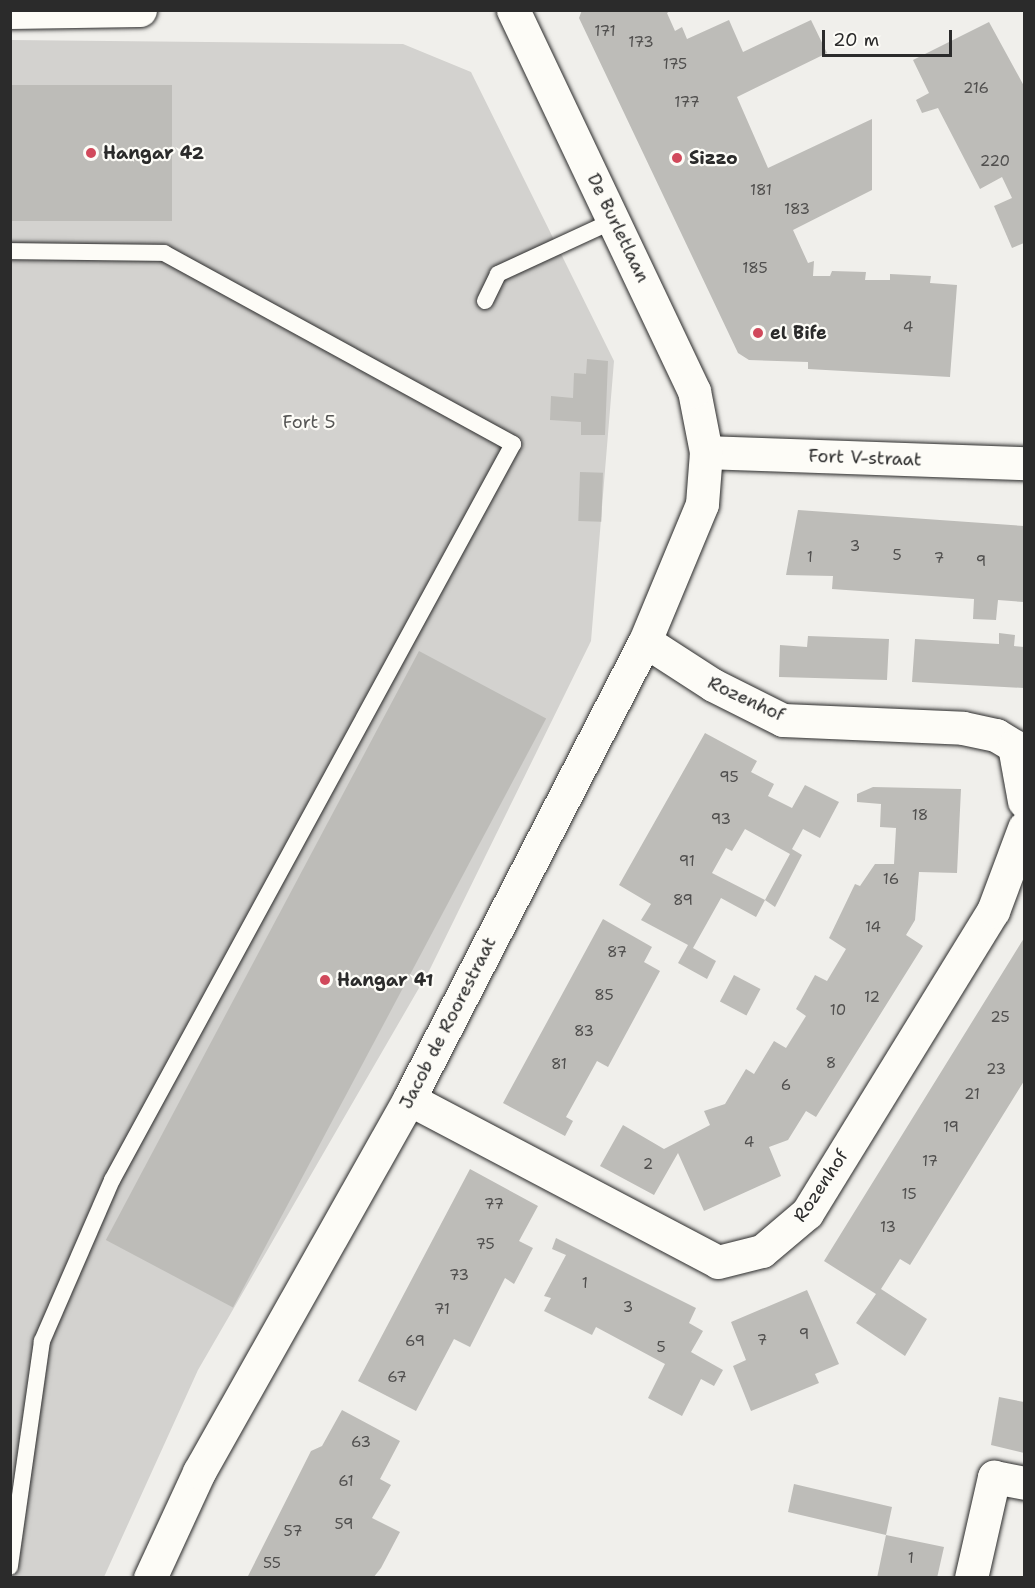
<!DOCTYPE html>
<style>
body{margin:0}
#map{position:relative;width:1035px;height:1588px;overflow:hidden;background:#f0efeb;font-family:"Shantell Sans",sans-serif}
div>[style]{position:absolute}
.green>*{inset:0;background:#d3d2cf}
.building>*{inset:0;background:#bdbcb8;transform-origin:0 0}
.roads{filter:drop-shadow(0 0 2px #2b2b2b) drop-shadow(0 0 2px #2b2b2b)}
.lane>*{height:16px;margin:-8px;padding:0 8px;transform-origin:8px;border-radius:8px;background:#fdfcf7}
.street>*{height:33px;margin:-16.5px;padding:0 16.5px;transform-origin:16.5px;border-radius:16.5px;background:#fdfcf7}
.dots>*{width:16px;height:16px;translate:-50% -50%;box-sizing:border-box;border:3px solid #fdfcf7;border-radius:50%}
span{translate:-50% -50%;white-space:nowrap;text-align:center;line-height:1.15;-webkit-text-stroke:4.5px #fdfcf7;paint-order:stroke}
.number-label{font-size:15px;color:#504f4e}
.number-label span{-webkit-text-stroke-width:0}
.poi-label{font-size:18px;color:#2b2b2b;font-weight:700}
.left{translate:0 -50%;text-align:left}
.street-label{font-size:18px;color:#2b2b2b}
.park-label{font-size:18px;color:#555554}
.frame{position:absolute;inset:0;border:12px solid #2b2b2b;pointer-events:none}
.scale{position:absolute;left:822px;top:30px;width:130px;height:27px;box-sizing:border-box;border:3px solid #2b2b2b;border-top:0;padding-left:8px;font-size:18px;line-height:21px;white-space:nowrap;color:#2b2b2b;-webkit-text-stroke:4px #fdfcf7;paint-order:stroke}
</style>
<div id="map">
<div class="green">
<div style="clip-path:polygon(11px 40px,403px 44px,471px 72px,614px 361px,591px 641px,430px 969px,198px 1370px,104px 1577px,11px 1577px)"></div>
</div>
<div class="building">
<div style="clip-path:polygon(582px 10px,671px 10px,667px 13px,675px 31px,682px 27px,687px 39px,729px 20px,743px 52px,811px 20px,827px 53px,737px 97px,768px 168px,872px 119px,872px 190px,793px 230px,808px 263px,814px 261px,813px 276px,830px 276px,832px 271px,866px 272px,865px 280px,890px 280px,890px 274px,931px 276px,930px 283px,957px 285px,950px 377px,808px 369px,808px 362px,749px 360px,738px 353px,579px 18px)"></div>
<div style="clip-path:polygon(989px 22px,1024px 86px,1024px 243px,1012px 248px,994px 206px,1012px 198px,1002px 177px,980px 189px,938px 108px,922px 113px,916px 100px,929px 93px,913px 60px)"></div>
<div style="left:10px;top:85px;width:162px;height:136px"></div>
<div style="clip-path:polygon(587px 359px,608px 361px,605px 435px,581px 435px,581px 422px,550px 420px,551px 396px,573px 398px,574px 373px,586px 374px)"></div>
<div style="left:580px;top:472px;width:23px;height:49px;rotate:2deg"></div>
<div style="clip-path:polygon(798px 510px,1024px 526px,1024px 602px,998px 600px,996px 620px,973px 619px,974px 599px,832px 589px,833px 576px,786px 575px)"></div>
<div style="clip-path:polygon(999px 633px,1015px 635px,1014px 646px,1024px 647px,1024px 688px,912px 682px,915px 639px,999px 644px)"></div>
<div style="clip-path:polygon(808px 636px,889px 639px,887px 680px,779px 677px,780px 645px,807px 647px)"></div>
<div style="left:419px;top:651px;width:144px;height:667px;rotate:28deg"></div>
<div style="clip-path:polygon(705px 733px,757px 761px,751px 772px,774px 784px,768px 796px,792px 808px,805px 785px,839px 802px,820px 838px,803px 829px,792px 849px,802px 855px,775px 907px,765px 900px,790px 854px,745px 829px,732px 851px,726px 848px,712px 873px,765px 900px,756px 917px,721px 898px,693px 948px,716px 961px,707px 979px,678px 963px,688px 945px,641px 920px,651px 904px,619px 885px)"></div>
<div style="clip-path:polygon(873px 787px,961px 789px,957px 873px,919px 872px,915px 920px,906px 935px,923px 946px,816px 1117px,806px 1111px,788px 1140px,769px 1147px,781px 1176px,704px 1211px,678px 1153px,654px 1195px,600px 1166px,623px 1125px,664px 1149px,710px 1125px,704px 1111px,725px 1104px,746px 1069px,754px 1074px,774px 1041px,786px 1048px,806px 1016px,796px 1009px,815px 975px,827px 981px,846px 949px,829px 938px,855px 884px,860px 886px,875px 864px,894px 864px,896px 828px,880px 827px,881px 804px,857px 802px,857px 794px)"></div>
<div style="clip-path:polygon(603px 919px,652px 947px,644px 962px,660px 971px,608px 1067px,597px 1061px,566px 1117px,573px 1121px,565px 1136px,503px 1103px)"></div>
<div style="clip-path:polygon(1024px 938px,1024px 1081px,910px 1265px,900px 1259px,881px 1289px,927px 1319px,905px 1356px,856px 1323px,876px 1294px,824px 1261px)"></div>
<div style="left:734px;top:975px;width:30px;height:30px;rotate:28deg"></div>
<div style="clip-path:polygon(470px 1169px,538px 1206px,519px 1241px,533px 1248px,514px 1284px,505px 1278px,470px 1347px,454px 1339px,416px 1411px,358px 1381px)"></div>
<div style="clip-path:polygon(556px 1238px,696px 1308px,689px 1323px,703px 1331px,691px 1352px,723px 1370px,714px 1386px,701px 1379px,682px 1416px,648px 1398px,665px 1364px,596px 1327px,592px 1335px,544px 1311px,551px 1298px,544px 1296px,566px 1255px,552px 1249px)"></div>
<div style="clip-path:polygon(807px 1290px,839px 1364px,815px 1374px,819px 1383px,751px 1411px,733px 1366px,746px 1360px,731px 1322px)"></div>
<div style="clip-path:polygon(999px 1397px,1024px 1402px,1024px 1453px,991px 1445px)"></div>
<div style="clip-path:polygon(342px 1410px,400px 1441px,380px 1479px,391px 1485px,372px 1518px,400px 1532px,381px 1568px,373px 1578px,247px 1578px,311px 1451px,322px 1446px)"></div>
<div style="clip-path:polygon(794px 1484px,892px 1507px,886px 1535px,944px 1547px,937px 1578px,877px 1578px,886px 1535px,788px 1512px)"></div>
</div>
<div class="roads">
<div class="lane">
<div style="left:10px;top:251px;width:154px;rotate:0.7deg"></div>
<div style="left:164px;top:253px;width:398px;rotate:28.7deg"></div>
<div style="left:513px;top:444px;width:838px;rotate:118.58deg"></div>
<div style="left:112px;top:1180px;width:176px;rotate:113.5deg"></div>
<div style="left:42px;top:1341px;width:228px;rotate:98.1deg"></div>
<div style="left:485px;top:301px;width:30px;rotate:-64deg"></div>
<div style="left:498px;top:274px;width:129px;rotate:-24.8deg"></div>
</div>
<div class="street">
<div style="left:10px;top:12px;width:130px;rotate:-0.9deg"></div>
<div style="left:706px;top:452px;width:318px;rotate:2deg"></div>
<div style="left:645px;top:641px;width:81px;rotate:32.9deg"></div>
<div style="left:713px;top:685px;width:78px;rotate:26.6deg"></div>
<div style="left:783px;top:720px;width:180px;rotate:2.5deg"></div>
<div style="left:963px;top:728px;width:34px;rotate:12deg"></div>
<div style="left:996px;top:735px;width:21px;rotate:31deg"></div>
<div style="left:1014px;top:746px;width:56px;rotate:79.7deg"></div>
<div style="left:409px;top:1099px;width:349px;rotate:27.8deg"></div>
<div style="left:718px;top:1262px;width:45px;rotate:-14deg"></div>
<div style="left:762px;top:1251px;width:59px;rotate:-40.2deg"></div>
<div style="left:807px;top:1213px;width:355px;rotate:-58.4deg"></div>
<div style="left:993px;top:911px;width:89px;rotate:-69.5deg"></div>
<div style="left:150px;top:1578px;width:117px;rotate:-65.2deg"></div>
<div style="left:199px;top:1472px;width:428px;rotate:-60.6deg"></div>
<div style="left:409px;top:1099px;width:515px;rotate:-62.74deg"></div>
<div style="left:645px;top:641px;width:148px;rotate:-67.4deg"></div>
<div style="left:702px;top:504px;width:52px;rotate:-85.6deg"></div>
<div style="left:706px;top:452px;width:62px;rotate:-101.1deg"></div>
<div style="left:694px;top:391px;width:422px;rotate:-115.4deg"></div>
<div style="left:971px;top:1578px;width:104px;rotate:-77.2deg"></div>
<div style="left:994px;top:1477px;width:31px;rotate:11deg"></div>
</div>
</div>
<div class="dots">
<div style="left:91px;top:153px;background:#d1495b"></div>
<div style="left:677px;top:158px;background:#d1495b"></div>
<div style="left:758px;top:333px;background:#d1495b"></div>
<div style="left:325px;top:980px;background:#d1495b"></div>
</div>
<div class="number-label">
<span style="left:605px;top:32px">171</span>
<span style="left:641px;top:43px">173</span>
<span style="left:675px;top:65px">175</span>
<span style="left:976px;top:89px">216</span>
<span style="left:687px;top:103px">177</span>
<span style="left:995px;top:162px">220</span>
<span style="left:761px;top:191px">181</span>
<span style="left:797px;top:210px">183</span>
<span style="left:755px;top:269px">185</span>
<span style="left:908px;top:328px">4</span>
<span style="left:855px;top:547px">3</span>
<span style="left:897px;top:556px">5</span>
<span style="left:810px;top:558px">1</span>
<span style="left:939px;top:559px">7</span>
<span style="left:981px;top:562px">9</span>
<span style="left:729px;top:778px">95</span>
<span style="left:920px;top:816px">18</span>
<span style="left:721px;top:820px">93</span>
<span style="left:687px;top:862px">91</span>
<span style="left:891px;top:880px">16</span>
<span style="left:683px;top:901px">89</span>
<span style="left:873px;top:928px">14</span>
<span style="left:617px;top:953px">87</span>
<span style="left:604px;top:996px">85</span>
<span style="left:872px;top:998px">12</span>
<span style="left:838px;top:1011px">10</span>
<span style="left:1000px;top:1018px">25</span>
<span style="left:584px;top:1032px">83</span>
<span style="left:831px;top:1064px">8</span>
<span style="left:559px;top:1065px">81</span>
<span style="left:996px;top:1070px">23</span>
<span style="left:786px;top:1086px">6</span>
<span style="left:972px;top:1095px">21</span>
<span style="left:951px;top:1128px">19</span>
<span style="left:749px;top:1143px">4</span>
<span style="left:930px;top:1162px">17</span>
<span style="left:648px;top:1165px">2</span>
<span style="left:909px;top:1195px">15</span>
<span style="left:494px;top:1205px">77</span>
<span style="left:888px;top:1228px">13</span>
<span style="left:485px;top:1245px">75</span>
<span style="left:459px;top:1276px">73</span>
<span style="left:585px;top:1284px">1</span>
<span style="left:628px;top:1308px">3</span>
<span style="left:442px;top:1310px">71</span>
<span style="left:804px;top:1335px">9</span>
<span style="left:762px;top:1341px">7</span>
<span style="left:415px;top:1342px">69</span>
<span style="left:661px;top:1348px">5</span>
<span style="left:397px;top:1378px">67</span>
<span style="left:361px;top:1443px">63</span>
<span style="left:346px;top:1482px">61</span>
<span style="left:344px;top:1525px">59</span>
<span style="left:293px;top:1532px">57</span>
<span style="left:911px;top:1559px">1</span>
<span style="left:272px;top:1564px">55</span>
</div>
<div class="poi-label">
<span class="left" style="left:103px;top:153px">Hangar 42</span>
<span class="left" style="left:689px;top:158px">Sizzo</span>
<span class="left" style="left:770px;top:333px">el Bife</span>
<span class="left" style="left:337px;top:980px">Hangar 41</span>
</div>
<div class="street-label">
<span style="left:618px;top:228px;rotate:64deg">De Burletlaan</span>
<span style="left:865px;top:458px;rotate:2deg">Fort V-straat</span>
<span style="left:746px;top:699px;rotate:25deg">Rozenhof</span>
<span style="left:448px;top:1023px;rotate:-63deg">Jacob de Roorestraat</span>
<span style="left:821px;top:1186px;rotate:-56deg">Rozenhof</span>
</div>
<div class="park-label">
<span style="left:309px;top:422px">Fort 5</span>
</div>
<div class="frame"></div>
<div class="scale">20 m</div>
</div>
